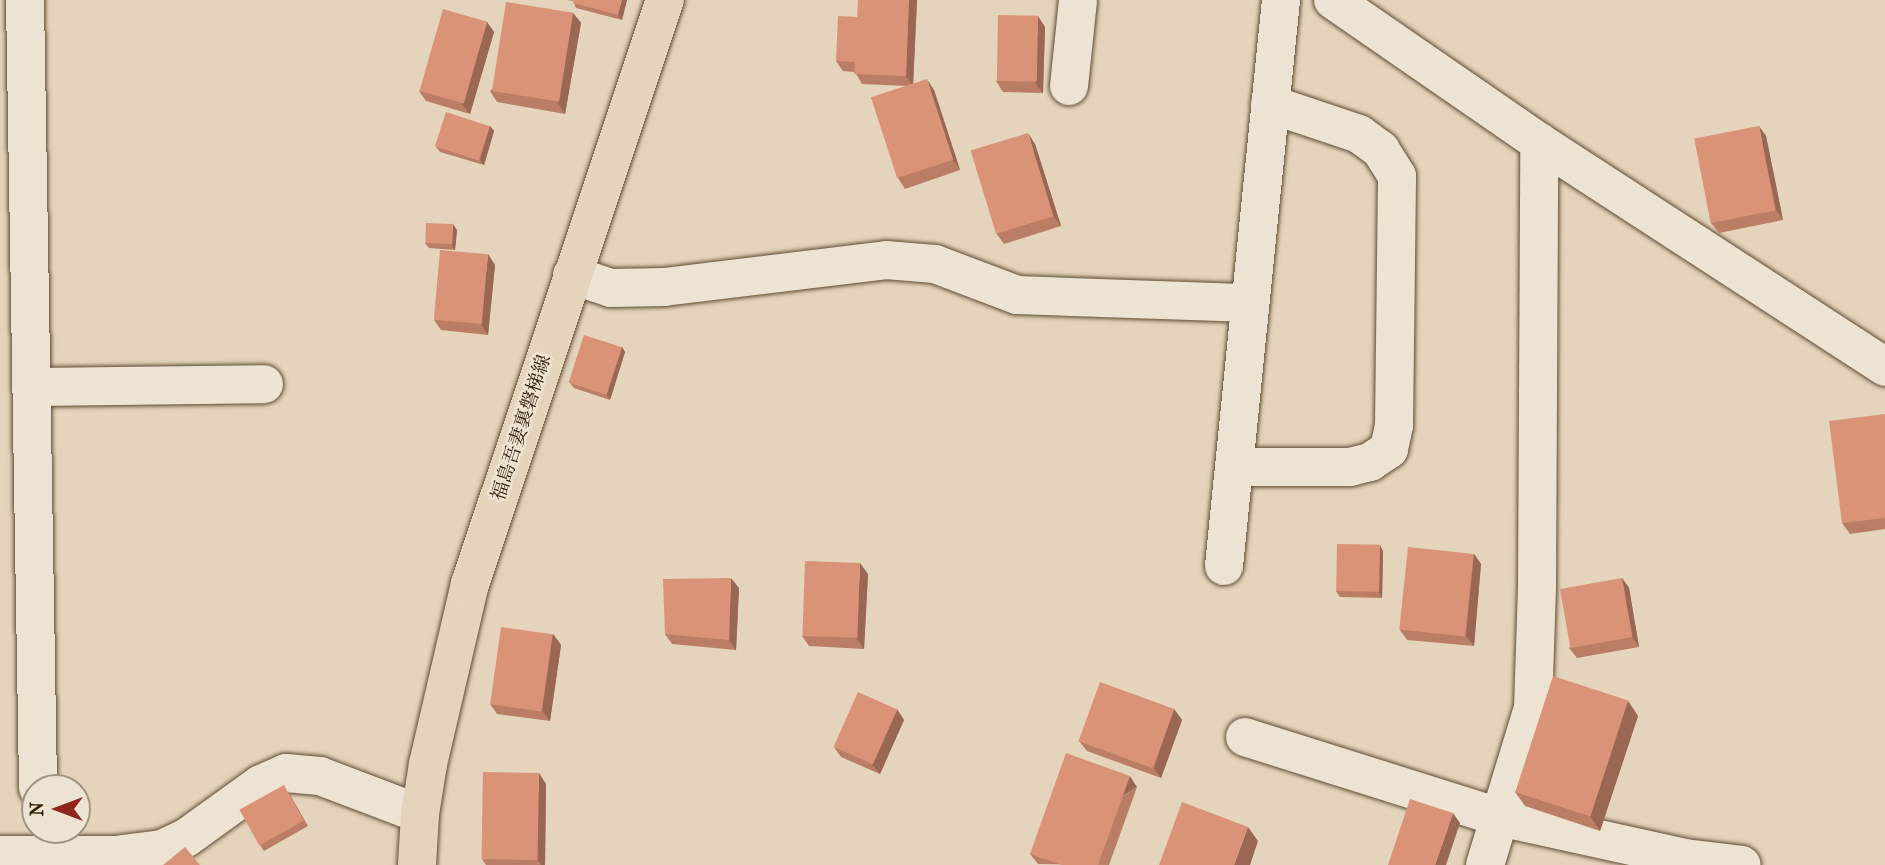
<!DOCTYPE html>
<meta charset="utf-8">
<style>
body{margin:0}
#map{position:relative;width:1885px;height:865px;overflow:hidden;background:#e3d4bb;font-family:"IM FELL French Canon","Noto Serif JP",serif}
div>[style]{position:absolute}
.roads{filter:drop-shadow(0 0 2px #604c33) drop-shadow(0 0 2px #604c33)}
.minor>*{height:38px;margin:-19px;padding:0 19px;transform-origin:19px;border-radius:19px;background:#ede3d3}
.major>*{height:38px;margin:-19px;padding:0 19px;transform-origin:19px;border-radius:19px;background:#e3d4bb}
.wall>*{inset:0;background:#bb7e65}
.shaded-wall>*{inset:0;background:#996753;transform-origin:0 0}
.building>*{inset:0;background:#da9376;transform-origin:0 0}
span{translate:-50% -50%;white-space:nowrap;text-align:center;line-height:1.15;-webkit-text-stroke:5px #ede3d3;paint-order:stroke}
.street-label{font-size:19px;color:#351e06}
.north{position:absolute;left:21px;top:774px;width:70px;height:70px;box-sizing:border-box;background:#ede3d3;border:2px solid #a39481;border-radius:50%;rotate:270deg;font-size:19px;font-weight:700;line-height:28px;text-align:center;color:#351e06}
.north::after{content:'';display:block;margin:auto;width:24px;height:32px;background:#8f2418;clip-path:polygon(50% 0,100% 100%,50% 72%,0 100%)}
</style>
<div id="map">
<div class="roads">
<div class="minor">
<div style="left:25px;top:0;width:788px;rotate:89.05deg"></div>
<div style="left:1333px;top:0;width:250px;rotate:34.6deg"></div>
<div style="left:1539px;top:142px;width:413px;rotate:33deg"></div>
<div style="left:1069px;top:86px;width:86px;rotate:-84deg"></div>
<div style="left:572px;top:275px;width:41px;rotate:18.4deg"></div>
<div style="left:611px;top:288px;width:53px;rotate:-1.1deg"></div>
<div style="left:664px;top:287px;width:224px;rotate:-6.9deg"></div>
<div style="left:886px;top:260px;width:49px;rotate:4.7deg"></div>
<div style="left:935px;top:264px;width:88px;rotate:20.7deg"></div>
<div style="left:1017px;top:295px;width:233px;rotate:2deg"></div>
<div style="left:32px;top:387px;width:232px;rotate:-0.7deg"></div>
<div style="left:1234px;top:467px;width:116px"></div>
<div style="left:1350px;top:467px;width:21px;rotate:-14deg"></div>
<div style="left:1370px;top:462px;width:23px;rotate:-34deg"></div>
<div style="left:1389px;top:449px;width:25px;rotate:-78deg"></div>
<div style="left:1394px;top:425px;width:249px;rotate:-89.3deg"></div>
<div style="left:1397px;top:176px;width:31px;rotate:-122deg"></div>
<div style="left:1381px;top:150px;width:27px;rotate:-144deg"></div>
<div style="left:1359px;top:134px;width:94px;rotate:-161.4deg"></div>
<div style="left:1224px;top:566px;width:569px;rotate:-84.25deg"></div>
<div style="left:1245px;top:737px;width:266px;rotate:17.5deg"></div>
<div style="left:1499px;top:817px;width:190px;rotate:12.4deg"></div>
<div style="left:1685px;top:858px;width:57px;rotate:7deg"></div>
<div style="left:0;top:855px;width:115px"></div>
<div style="left:115px;top:855px;width:47px;rotate:-7.3deg"></div>
<div style="left:162px;top:849px;width:26px;rotate:-25deg"></div>
<div style="left:186px;top:838px;width:92px;rotate:-35.8deg"></div>
<div style="left:261px;top:784px;width:27px;rotate:-24deg"></div>
<div style="left:286px;top:773px;width:34px;rotate:5deg"></div>
<div style="left:320px;top:776px;width:107px;rotate:20.8deg"></div>
<div style="left:1485px;top:865px;width:164px;rotate:-73deg"></div>
<div style="left:1533px;top:708px;width:123px;rotate:-88.1deg"></div>
<div style="left:1537px;top:585px;width:443px;rotate:-89.7deg"></div>
</div>
<div class="major">
<div style="left:417px;top:865px;width:51px;rotate:-86.6deg"></div>
<div style="left:420px;top:814px;width:51px;rotate:-80.9deg"></div>
<div style="left:428px;top:764px;width:185px;rotate:-76.9deg"></div>
<div style="left:470px;top:584px;width:616px;rotate:-71.54deg"></div>
</div>
</div>
<div class="wall">
<div style="clip-path:polygon(567px 0,627px 0,622px 20px,576px 8px,573px 1px)"></div>
<div style="clip-path:polygon(917px 0,913px 84px,934px 90px,960px 170px,905px 189px,898px 178px,907px 86px,862px 84px,855px 72px,843px 71px,836px 61px,857px 17px)"></div>
<div style="clip-path:polygon(573px 13px,581px 23px,565px 114px,497px 102px,490px 91px)"></div>
<div style="clip-path:polygon(487px 22px,494px 32px,470px 114px,426px 101px,419px 91px)"></div>
<div style="clip-path:polygon(1045px 27px,1043px 93px,1003px 92px,996px 81px)"></div>
<div style="clip-path:polygon(490px 126px,494px 131px,484px 165px,440px 152px,436px 147px)"></div>
<div style="clip-path:polygon(1766px 136px,1783px 220px,1719px 233px,1711px 223px)"></div>
<div style="clip-path:polygon(1035px 144px,1061px 226px,1004px 244px,996px 233px)"></div>
<div style="clip-path:polygon(457px 230px,455px 250px,429px 248px,425px 243px)"></div>
<div style="clip-path:polygon(495px 265px,488px 335px,441px 330px,434px 320px)"></div>
<div style="clip-path:polygon(622px 347px,625px 352px,610px 400px,574px 388px,570px 383px)"></div>
<div style="clip-path:polygon(1885px 414px,1885px 529px,1850px 534px,1842px 523px)"></div>
<div style="clip-path:polygon(1383px 551px,1382px 598px,1340px 597px,1336px 591px)"></div>
<div style="clip-path:polygon(1474px 554px,1481px 564px,1474px 646px,1407px 640px,1400px 630px)"></div>
<div style="clip-path:polygon(868px 574px,864px 649px,809px 646px,802px 636px)"></div>
<div style="clip-path:polygon(1622px 578px,1629px 588px,1639px 647px,1577px 658px,1569px 648px)"></div>
<div style="clip-path:polygon(739px 588px,736px 650px,672px 644px,665px 634px)"></div>
<div style="clip-path:polygon(553px 634px,561px 645px,550px 721px,497px 714px,490px 704px)"></div>
<div style="clip-path:polygon(1628px 701px,1638px 716px,1600px 831px,1525px 806px,1515px 792px)"></div>
<div style="clip-path:polygon(1174px 709px,1182px 720px,1161px 778px,1087px 751px,1079px 741px)"></div>
<div style="clip-path:polygon(904px 720px,880px 774px,841px 757px,834px 747px)"></div>
<div style="clip-path:polygon(546px 784px,545px 865px,486px 865px,482px 859px)"></div>
<div style="clip-path:polygon(1137px 787px,1109px 865px,1038px 864px,1030px 854px)"></div>
<div style="clip-path:polygon(288px 791px,308px 826px,264px 851px,260px 845px)"></div>
</div>
<div class="shaded-wall">
<div style="clip-path:polygon(622px 0,627px 0,622px 20px,618px 15px)"></div>
<div style="clip-path:polygon(909px 0,917px 0,913px 86px,906px 76px)"></div>
<div style="clip-path:polygon(573px 13px,581px 23px,565px 114px,558px 103px)"></div>
<div style="clip-path:polygon(1038px 16px,1045px 27px,1043px 93px,1035px 83px)"></div>
<div style="clip-path:polygon(487px 22px,494px 32px,470px 114px,462px 104px)"></div>
<div style="clip-path:polygon(927px 79px,934px 90px,960px 170px,953px 160px)"></div>
<div style="clip-path:polygon(490px 126px,494px 131px,484px 165px,480px 160px)"></div>
<div style="clip-path:polygon(1759px 126px,1766px 136px,1783px 220px,1776px 210px)"></div>
<div style="clip-path:polygon(1028px 133px,1035px 144px,1061px 226px,1053px 216px)"></div>
<div style="clip-path:polygon(453px 224px,457px 230px,455px 250px,452px 245px)"></div>
<div style="clip-path:polygon(488px 254px,495px 265px,488px 335px,481px 324px)"></div>
<div style="clip-path:polygon(622px 347px,625px 352px,610px 400px,606px 394px)"></div>
<div style="clip-path:polygon(1380px 545px,1383px 551px,1382px 598px,1378px 592px)"></div>
<div style="clip-path:polygon(1474px 554px,1481px 564px,1474px 646px,1466px 636px)"></div>
<div style="clip-path:polygon(860px 563px,868px 574px,864px 649px,857px 639px)"></div>
<div style="clip-path:polygon(731px 578px,739px 588px,736px 650px,729px 640px)"></div>
<div style="clip-path:polygon(1622px 578px,1629px 588px,1639px 647px,1632px 637px)"></div>
<div style="clip-path:polygon(553px 634px,561px 645px,550px 721px,542px 711px)"></div>
<div style="clip-path:polygon(1628px 701px,1638px 716px,1600px 831px,1590px 816px)"></div>
<div style="clip-path:polygon(897px 709px,904px 720px,880px 774px,872px 764px)"></div>
<div style="clip-path:polygon(1174px 709px,1182px 720px,1161px 778px,1154px 768px)"></div>
<div style="clip-path:polygon(539px 773px,546px 784px,545px 865px,541px 865px,537px 859px)"></div>
<div style="left:1130px;top:776px;width:13px;height:95px;rotate:58deg"></div>
<div style="clip-path:polygon(1453px 813px,1460px 823px,1446px 865px,1435px 865px)"></div>
<div style="clip-path:polygon(1248px 827px,1258px 841px,1250px 865px,1234px 865px)"></div>
</div>
<div class="building">
<div style="clip-path:polygon(573px 0,622px 0,618px 15px,573px 3px)"></div>
<div style="clip-path:polygon(858px 0,909px 0,906px 76px,854px 74px,855px 62px,836px 61px,838px 16px,857px 17px)"></div>
<div style="left:506px;top:2px;width:68px;height:90px;rotate:9deg"></div>
<div style="left:443px;top:9px;width:46px;height:85px;rotate:16deg"></div>
<div style="left:998px;top:15px;width:40px;height:66px;rotate:1deg"></div>
<div style="left:927px;top:79px;width:85px;height:59px;rotate:72deg"></div>
<div style="left:446px;top:112px;width:46px;height:36px;rotate:18deg"></div>
<div style="left:1759px;top:126px;width:86px;height:66px;rotate:79deg"></div>
<div style="left:1028px;top:133px;width:87px;height:60px;rotate:73deg"></div>
<div style="left:426px;top:223px;width:27px;height:20px;rotate:2deg"></div>
<div style="left:440px;top:250px;width:48px;height:70px;rotate:5deg"></div>
<div style="left:584px;top:335px;width:40px;height:50px;rotate:18deg"></div>
<div style="clip-path:polygon(1885px 414px,1885px 518px,1842px 523px,1829px 421px)"></div>
<div style="left:1337px;top:544px;width:43px;height:47px;rotate:1deg"></div>
<div style="left:1408px;top:547px;width:66px;height:83px;rotate:6deg"></div>
<div style="left:805px;top:561px;width:55px;height:75px;rotate:2deg"></div>
<div style="clip-path:polygon(731px 578px,729px 640px,665px 634px,663px 579px)"></div>
<div style="left:1622px;top:578px;width:60px;height:63px;rotate:80deg"></div>
<div style="left:501px;top:627px;width:52px;height:78px;rotate:8deg"></div>
<div style="left:1553px;top:676px;width:79px;height:122px;rotate:18deg"></div>
<div style="left:1100px;top:682px;width:79px;height:63px;rotate:20deg"></div>
<div style="left:858px;top:692px;width:43px;height:60px;rotate:24deg"></div>
<div style="clip-path:polygon(1066px 753px,1130px 776px,1098px 865px,1062px 865px,1030px 854px)"></div>
<div style="left:483px;top:772px;width:56px;height:87px;rotate:1deg"></div>
<div style="left:284px;top:785px;width:41px;height:51px;rotate:61deg"></div>
<div style="clip-path:polygon(1410px 799px,1453px 813px,1435px 865px,1388px 865px)"></div>
<div style="clip-path:polygon(1182px 802px,1248px 827px,1234px 865px,1159px 865px)"></div>
<div style="clip-path:polygon(185px 847px,200px 865px,163px 865px)"></div>
</div>
<div class="street-label">
<span style="left:522px;top:428px;rotate:-72deg">福島吾妻裏磐梯線</span>
</div>
<div class="north">N</div>
</div>
